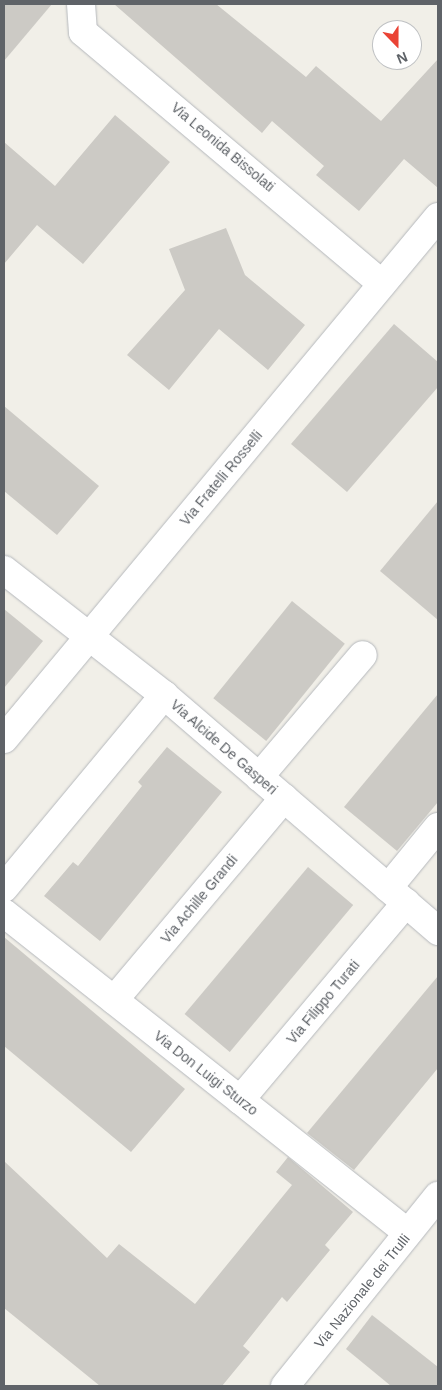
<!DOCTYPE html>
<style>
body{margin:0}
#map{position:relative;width:442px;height:1390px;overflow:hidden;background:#f1efe8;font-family:Helvetica,sans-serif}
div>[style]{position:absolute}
.building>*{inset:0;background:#cccac5;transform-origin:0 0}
.roads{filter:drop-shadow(0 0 1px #b5b8bc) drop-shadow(0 0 1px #b5b8bc)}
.minor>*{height:28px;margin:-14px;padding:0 14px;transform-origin:14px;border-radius:14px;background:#fff}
span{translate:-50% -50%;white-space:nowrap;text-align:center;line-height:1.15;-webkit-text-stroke:4px #fff;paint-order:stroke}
.street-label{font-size:14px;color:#5f6368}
.frame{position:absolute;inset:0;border:5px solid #5f6368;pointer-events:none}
.north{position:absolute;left:372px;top:20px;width:50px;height:50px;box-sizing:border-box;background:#fff;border:1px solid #bfc1c3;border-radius:50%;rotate:158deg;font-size:14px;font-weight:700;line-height:20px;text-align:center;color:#5f6368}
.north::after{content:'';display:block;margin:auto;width:18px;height:22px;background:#ea4335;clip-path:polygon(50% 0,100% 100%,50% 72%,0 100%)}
</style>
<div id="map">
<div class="building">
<div style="clip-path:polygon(4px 4px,52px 4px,4px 61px)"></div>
<div style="clip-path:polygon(114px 4px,216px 4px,306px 77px,316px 66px,381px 121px,438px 59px,438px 188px,404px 159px,359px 211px,316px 175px,324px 166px,272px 121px,262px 133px)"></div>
<div style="clip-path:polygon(115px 115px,170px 162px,83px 264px,37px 225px,4px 264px,4px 142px,55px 186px)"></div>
<div style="clip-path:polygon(226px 228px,245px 275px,305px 325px,268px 370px,219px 329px,169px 390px,127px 355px,185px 290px,169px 249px)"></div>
<div style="clip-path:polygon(394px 324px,438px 362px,438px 387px,347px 492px,291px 444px)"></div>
<div style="clip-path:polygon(4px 406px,99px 486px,57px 535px,4px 491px)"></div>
<div style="clip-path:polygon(438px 501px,438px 620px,380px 571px)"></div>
<div style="left:292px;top:601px;width:68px;height:125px;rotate:39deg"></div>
<div style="clip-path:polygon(4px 609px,43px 641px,4px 688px)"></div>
<div style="clip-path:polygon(438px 694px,438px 802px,397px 851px,344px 807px)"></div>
<div style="clip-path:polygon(167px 747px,222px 792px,100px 941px,44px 896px,73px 862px,78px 866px,142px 786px,138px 782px)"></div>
<div style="left:308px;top:867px;width:59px;height:192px;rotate:40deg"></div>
<div style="clip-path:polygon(4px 937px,185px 1089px,131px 1152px,4px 1046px)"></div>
<div style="clip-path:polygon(438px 976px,438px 1068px,354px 1170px,307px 1133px)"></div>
<div style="clip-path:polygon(288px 1157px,353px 1212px,325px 1245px,330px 1250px,287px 1302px,282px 1297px,243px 1346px,250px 1352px,222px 1386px,100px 1386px,4px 1308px,4px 1161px,107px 1258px,119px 1244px,195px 1304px,292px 1185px,276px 1172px)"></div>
<div style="clip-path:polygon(372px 1315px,438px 1367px,438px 1386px,391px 1386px,346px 1349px)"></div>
</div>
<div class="roads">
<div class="minor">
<div style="left:81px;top:4px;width:28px;rotate:86deg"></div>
<div style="left:83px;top:32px;width:391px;rotate:40.1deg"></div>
<div style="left:4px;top:570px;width:203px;rotate:38deg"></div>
<div style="left:164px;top:695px;width:362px;rotate:40.7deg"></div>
<div style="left:4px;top:739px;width:679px;rotate:-50.26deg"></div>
<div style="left:259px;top:777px;width:160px;rotate:-49.6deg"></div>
<div style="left:4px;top:888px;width:251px;rotate:-50.3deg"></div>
<div style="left:388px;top:888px;width:79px;rotate:-50.7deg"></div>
<div style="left:4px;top:913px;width:515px;rotate:38.38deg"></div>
<div style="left:114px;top:1000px;width:264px;rotate:-49.9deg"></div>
<div style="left:240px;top:1100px;width:258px;rotate:-49.9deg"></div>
<div style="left:285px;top:1386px;width:244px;rotate:-51.2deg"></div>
</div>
</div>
<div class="street-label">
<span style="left:223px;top:147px;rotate:40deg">Via Leonida Bissolati</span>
<span style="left:221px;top:478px;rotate:-50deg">Via Fratelli Rosselli</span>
<span style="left:224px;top:747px;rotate:41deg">Via Alcide De Gasperi</span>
<span style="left:199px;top:899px;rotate:-50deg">Via Achille Grandi</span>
<span style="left:323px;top:1002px;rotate:-50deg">Via Filippo Turati</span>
<span style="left:206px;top:1073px;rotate:38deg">Via Don Luigi Sturzo</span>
<span style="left:362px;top:1291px;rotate:-51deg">Via Nazionale dei Trulli</span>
</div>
<div class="frame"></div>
<div class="north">N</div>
</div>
